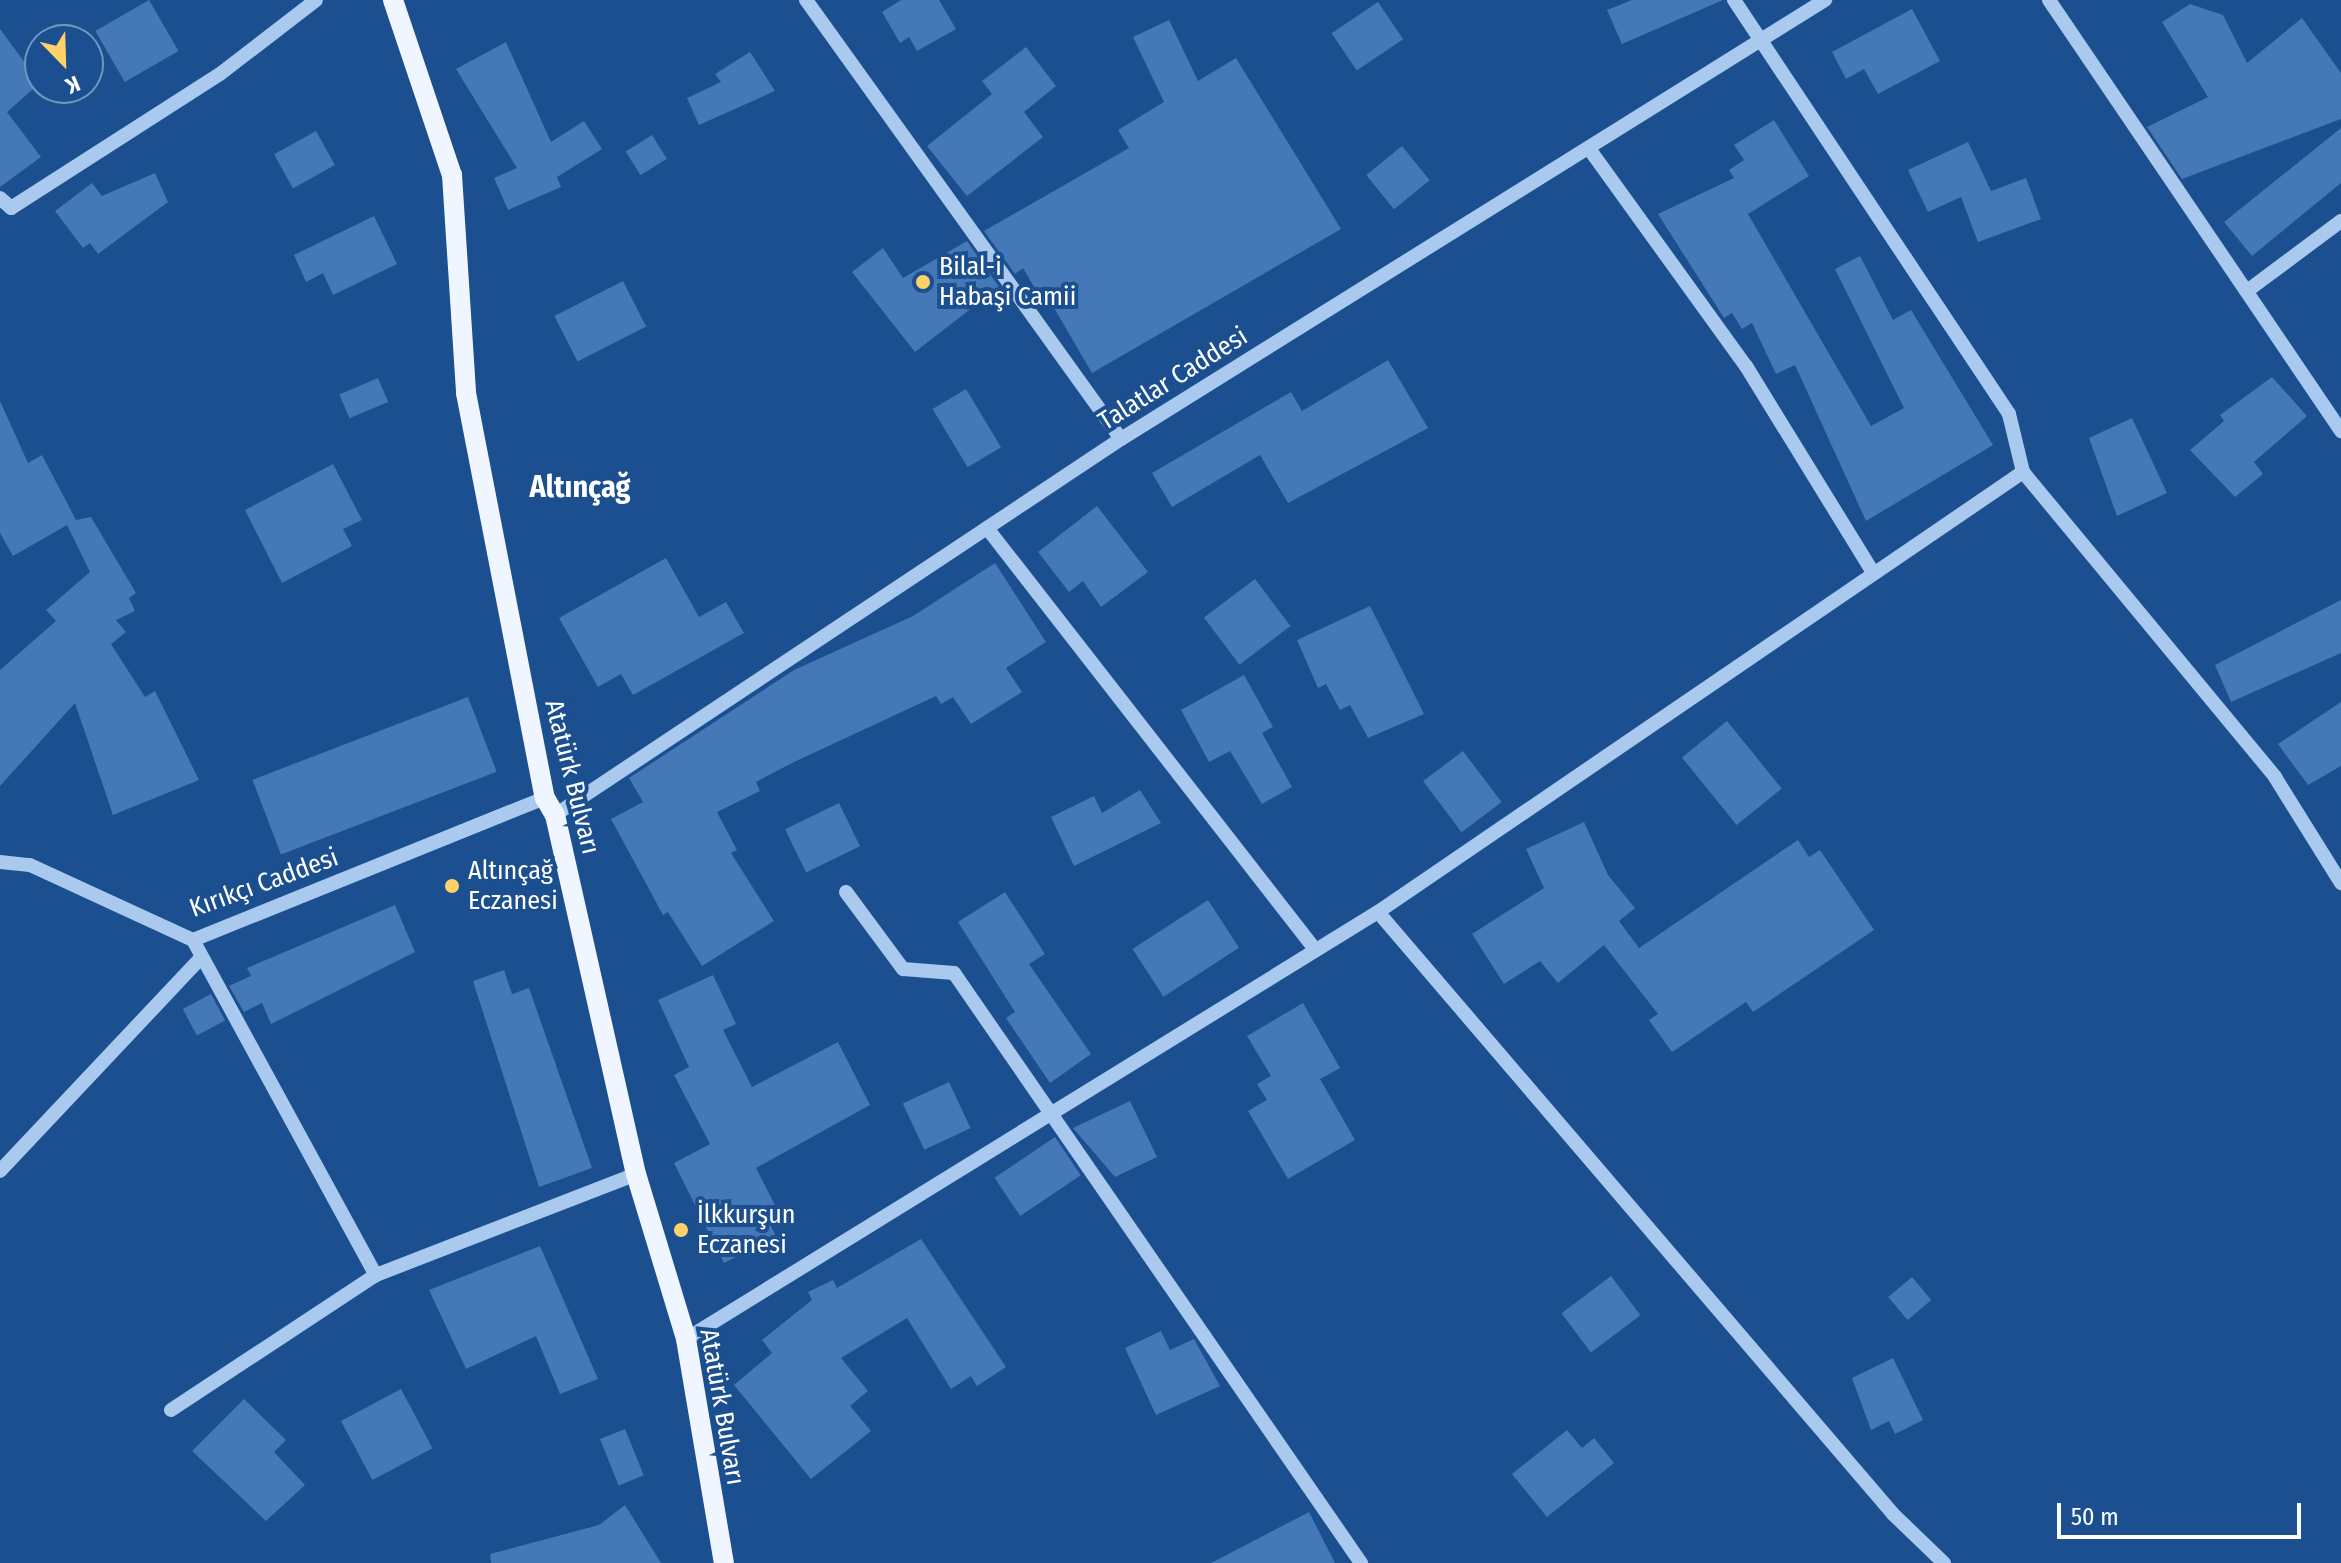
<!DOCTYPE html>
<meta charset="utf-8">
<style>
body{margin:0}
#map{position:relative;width:2341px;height:1563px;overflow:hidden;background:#1b4f8f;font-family:"Fira Sans Condensed",sans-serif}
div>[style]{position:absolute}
.building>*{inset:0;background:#4478b7;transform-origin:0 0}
.minor>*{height:14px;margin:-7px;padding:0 7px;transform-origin:7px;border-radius:7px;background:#a9c9ee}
.major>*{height:20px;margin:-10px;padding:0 10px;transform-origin:10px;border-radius:10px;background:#f0f6ff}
.dots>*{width:22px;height:22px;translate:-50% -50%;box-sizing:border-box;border:4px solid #1b4f8f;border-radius:50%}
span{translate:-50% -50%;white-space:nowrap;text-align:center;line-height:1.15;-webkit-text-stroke:8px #1b4f8f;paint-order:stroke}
.poi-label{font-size:26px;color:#fff}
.left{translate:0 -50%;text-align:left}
.street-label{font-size:26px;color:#fff}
.quarter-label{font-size:30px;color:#fff;font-weight:700}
.north{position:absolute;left:24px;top:24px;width:80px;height:80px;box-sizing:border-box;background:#1b4f8f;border:2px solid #7695bc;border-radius:50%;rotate:157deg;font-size:22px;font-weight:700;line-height:32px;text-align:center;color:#fff}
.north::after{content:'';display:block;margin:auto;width:28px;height:36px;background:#ffd166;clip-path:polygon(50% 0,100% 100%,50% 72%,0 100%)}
.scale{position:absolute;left:2057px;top:1503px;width:244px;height:36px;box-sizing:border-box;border:4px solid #fff;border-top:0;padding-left:10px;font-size:24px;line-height:28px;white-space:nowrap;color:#fff;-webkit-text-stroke:6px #1b4f8f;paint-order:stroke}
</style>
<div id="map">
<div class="building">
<div style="left:149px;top:0;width:59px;height:62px;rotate:60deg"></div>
<div style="clip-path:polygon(901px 0,939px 0,956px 29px,917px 51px,909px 37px,900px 43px,882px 12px)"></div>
<div style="clip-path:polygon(1632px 0,1723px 0,1622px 44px,1607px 10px)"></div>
<div style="left:1378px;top:2px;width:45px;height:56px;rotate:56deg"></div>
<div style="clip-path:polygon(2190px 4px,2223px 15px,2247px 63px,2302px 18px,2341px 73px,2341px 119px,2182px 179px,2147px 127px,2208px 97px,2162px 22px)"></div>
<div style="clip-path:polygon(1912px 9px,1940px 61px,1878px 94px,1864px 69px,1846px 79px,1832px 52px)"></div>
<div style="clip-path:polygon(1169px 20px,1198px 81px,1236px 58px,1341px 229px,1092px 373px,1043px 289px,1037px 292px,1023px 268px,1015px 274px,984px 231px,1129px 148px,1118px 130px,1164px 102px,1133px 37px)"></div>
<div style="clip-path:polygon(0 29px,40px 83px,7px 112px,41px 157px,0 187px)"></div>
<div style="clip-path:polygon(506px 42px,551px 142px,584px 121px,602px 149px,557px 177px,561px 187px,508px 210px,494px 178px,517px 168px,456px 69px)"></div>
<div style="clip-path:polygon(1026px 47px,1056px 86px,1024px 112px,1043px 137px,967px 196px,927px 146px,992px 94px,982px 81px)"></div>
<div style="clip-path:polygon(750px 52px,775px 91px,699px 125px,687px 98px,721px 82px,715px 74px)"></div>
<div style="clip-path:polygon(1774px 120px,1809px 176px,1748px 214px,1871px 426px,1904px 408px,1835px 269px,1860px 256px,1893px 320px,1911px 310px,1993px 445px,1866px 521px,1795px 365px,1776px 374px,1752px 323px,1742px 329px,1732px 313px,1724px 318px,1658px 214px,1734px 178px,1729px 170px,1744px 160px,1734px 145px)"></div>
<div style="clip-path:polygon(2341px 128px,2341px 183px,2252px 256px,2224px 222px)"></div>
<div style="left:316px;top:131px;width:39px;height:48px;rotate:61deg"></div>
<div style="left:652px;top:135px;width:28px;height:31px;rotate:58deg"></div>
<div style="clip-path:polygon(1968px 142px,1991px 191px,2026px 178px,2041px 219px,1978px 242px,1961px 197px,1928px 212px,1908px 170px)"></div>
<div style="left:1402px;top:146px;width:44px;height:46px;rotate:51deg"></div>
<div style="clip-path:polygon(155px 173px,168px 202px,98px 254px,90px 243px,83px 248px,55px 211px,92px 183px,102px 196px)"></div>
<div style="clip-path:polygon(374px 216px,397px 264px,333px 295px,323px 273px,306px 282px,294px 255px)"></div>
<div style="clip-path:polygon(967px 241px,999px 287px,915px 352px,852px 272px,883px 248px,903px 278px)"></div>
<div style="left:623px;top:281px;width:51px;height:77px;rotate:63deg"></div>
<div style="clip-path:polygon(1388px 360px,1428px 428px,1288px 503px,1260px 455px,1172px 507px,1152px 473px,1291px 392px,1302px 411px)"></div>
<div style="clip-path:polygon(2272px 377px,2307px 416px,2254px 462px,2263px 474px,2235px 497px,2190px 450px,2224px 421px,2220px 415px)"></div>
<div style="left:378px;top:378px;width:26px;height:42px;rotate:67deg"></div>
<div style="left:966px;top:389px;width:68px;height:39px;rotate:59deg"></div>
<div style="clip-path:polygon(0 401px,28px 463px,42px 455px,76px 520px,91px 517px,136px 593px,129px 598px,135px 611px,116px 620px,126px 632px,111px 644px,145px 697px,155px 691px,199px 780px,113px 815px,75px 703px,0 786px,0 670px,56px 621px,46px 610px,90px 572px,67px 525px,13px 556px,0 533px)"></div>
<div style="clip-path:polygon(2132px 418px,2167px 493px,2117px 516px,2089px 438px)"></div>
<div style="clip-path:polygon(333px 464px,362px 520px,343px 529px,352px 546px,282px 583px,245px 510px)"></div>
<div style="clip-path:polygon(1097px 506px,1148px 572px,1101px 607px,1083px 581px,1069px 592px,1038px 552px)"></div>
<div style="clip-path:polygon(666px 558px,699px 617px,726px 602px,744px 633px,633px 695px,621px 674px,598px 687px,559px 618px)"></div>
<div style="clip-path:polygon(995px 563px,1046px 642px,1006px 668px,1022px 692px,971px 724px,953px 697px,941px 704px,936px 696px,794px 762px,756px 782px,760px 791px,717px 812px,737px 850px,731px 853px,774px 921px,702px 966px,668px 912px,663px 915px,611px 819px,643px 802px,629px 778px,794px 670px,913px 616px)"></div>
<div style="left:1255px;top:579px;width:59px;height:64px;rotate:53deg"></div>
<div style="clip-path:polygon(2341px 600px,2341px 653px,2231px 702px,2215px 665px)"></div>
<div style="clip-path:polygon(1370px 606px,1424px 714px,1368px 738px,1350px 705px,1340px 710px,1326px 684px,1318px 688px,1297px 640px)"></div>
<div style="clip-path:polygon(1244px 675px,1273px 727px,1262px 733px,1292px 787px,1262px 804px,1230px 751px,1209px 762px,1181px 710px)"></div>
<div style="left:468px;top:697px;width:80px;height:231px;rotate:69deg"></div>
<div style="clip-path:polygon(2341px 702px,2341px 766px,2308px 785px,2278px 744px)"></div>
<div style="left:1727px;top:721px;width:87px;height:58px;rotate:51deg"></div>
<div style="left:1463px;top:751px;width:64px;height:50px;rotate:53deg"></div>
<div style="clip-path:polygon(1140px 790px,1161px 823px,1074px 866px,1051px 817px,1094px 796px,1102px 813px)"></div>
<div style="left:839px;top:803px;width:48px;height:60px;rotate:64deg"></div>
<div style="clip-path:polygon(1584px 822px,1608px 875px,1635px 908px,1619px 921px,1639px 948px,1798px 840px,1809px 857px,1820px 850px,1874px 930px,1753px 1012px,1746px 1002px,1672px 1052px,1649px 1020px,1658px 1014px,1604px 945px,1558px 983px,1540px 961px,1504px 984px,1472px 934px,1544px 888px,1526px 849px)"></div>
<div style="clip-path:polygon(1005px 892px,1045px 954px,1029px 964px,1091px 1054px,1050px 1083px,1006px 1018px,1015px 1012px,958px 922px)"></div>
<div style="left:1208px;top:900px;width:57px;height:90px;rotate:57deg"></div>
<div style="clip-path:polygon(395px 905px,415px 952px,271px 1024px,262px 1003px,244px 1012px,229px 986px,251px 976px,247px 968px)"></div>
<div style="clip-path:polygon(504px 970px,512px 994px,529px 988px,592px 1168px,539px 1187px,473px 981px)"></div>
<div style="clip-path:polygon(713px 975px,736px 1024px,723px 1030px,752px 1087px,838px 1042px,870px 1105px,756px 1168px,776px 1207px,764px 1213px,776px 1236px,724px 1263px,674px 1163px,710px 1144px,674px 1075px,689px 1067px,658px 1000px)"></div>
<div style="left:211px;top:994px;width:30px;height:32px;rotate:62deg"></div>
<div style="clip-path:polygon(1303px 1003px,1340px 1068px,1320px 1079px,1355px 1140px,1288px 1179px,1248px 1111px,1267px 1100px,1257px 1084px,1271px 1076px,1247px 1036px)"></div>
<div style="left:949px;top:1082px;width:51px;height:51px;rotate:65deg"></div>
<div style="clip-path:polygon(1130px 1101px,1157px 1157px,1115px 1177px,1073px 1128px)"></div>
<div style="left:1055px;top:1137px;width:46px;height:73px;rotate:56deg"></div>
<div style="clip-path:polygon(921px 1239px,1006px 1367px,977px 1386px,971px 1376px,951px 1389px,907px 1318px,841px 1358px,868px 1391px,850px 1406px,871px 1431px,811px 1479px,734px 1385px,772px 1353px,762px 1340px,812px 1300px,808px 1292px,833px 1280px,837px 1288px)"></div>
<div style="clip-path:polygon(540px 1246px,598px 1379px,560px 1394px,536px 1336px,466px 1369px,429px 1290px)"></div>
<div style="left:1611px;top:1276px;width:49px;height:62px;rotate:53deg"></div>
<div style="left:1912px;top:1277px;width:30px;height:31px;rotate:50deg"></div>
<div style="clip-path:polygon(1161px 1331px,1170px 1350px,1194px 1339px,1220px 1386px,1156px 1415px,1125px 1348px)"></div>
<div style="clip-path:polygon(1893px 1358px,1923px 1420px,1895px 1434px,1889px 1421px,1871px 1430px,1852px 1378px)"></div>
<div style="left:401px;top:1389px;width:67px;height:68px;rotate:62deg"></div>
<div style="clip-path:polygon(244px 1399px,286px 1440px,274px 1452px,305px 1485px,266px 1521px,192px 1451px)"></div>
<div style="left:625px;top:1429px;width:50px;height:27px;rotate:68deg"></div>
<div style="clip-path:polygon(1567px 1430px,1582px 1448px,1594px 1438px,1614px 1463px,1547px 1517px,1512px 1474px)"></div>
<div style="clip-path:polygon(625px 1505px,661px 1563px,491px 1563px,490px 1554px,599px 1525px)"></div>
<div style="clip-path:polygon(1309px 1512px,1335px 1563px,1211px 1563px)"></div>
</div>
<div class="minor">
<div style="left:806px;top:0;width:540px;rotate:54.34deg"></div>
<div style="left:1734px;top:0;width:497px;rotate:56.4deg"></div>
<div style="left:2009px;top:414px;width:60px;rotate:76.4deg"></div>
<div style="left:2023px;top:472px;width:396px;rotate:50.4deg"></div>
<div style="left:2275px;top:777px;width:125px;rotate:58.1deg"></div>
<div style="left:2049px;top:0;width:521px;rotate:55.88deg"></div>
<div style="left:1590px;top:150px;width:266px;rotate:54.2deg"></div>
<div style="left:1746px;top:366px;width:241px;rotate:58.4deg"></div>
<div style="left:0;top:198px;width:15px;rotate:42deg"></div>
<div style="left:11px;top:208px;width:248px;rotate:-32.7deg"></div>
<div style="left:220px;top:74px;width:121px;rotate:-37.6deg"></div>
<div style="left:2247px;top:291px;width:117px;rotate:-36.7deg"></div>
<div style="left:987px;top:528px;width:532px;rotate:52.1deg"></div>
<div style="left:555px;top:815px;width:680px;rotate:-33.6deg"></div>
<div style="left:1121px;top:439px;width:830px;rotate:-31.95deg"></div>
<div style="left:0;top:862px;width:30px;rotate:6deg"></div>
<div style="left:30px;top:865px;width:179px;rotate:24.7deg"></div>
<div style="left:193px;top:940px;width:380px;rotate:-22deg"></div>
<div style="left:846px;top:892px;width:96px;rotate:53.5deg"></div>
<div style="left:903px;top:969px;width:51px;rotate:4.5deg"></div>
<div style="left:954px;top:973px;width:717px;rotate:55.4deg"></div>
<div style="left:1378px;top:912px;width:792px;rotate:49.45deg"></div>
<div style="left:1893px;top:1514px;width:71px;rotate:43.9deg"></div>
<div style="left:193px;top:940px;width:382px;rotate:61.4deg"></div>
<div style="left:0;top:1171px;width:293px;rotate:-46.7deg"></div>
<div style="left:686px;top:1339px;width:813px;rotate:-31.68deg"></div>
<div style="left:1378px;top:912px;width:781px;rotate:-34.3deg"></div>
<div style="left:171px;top:1410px;width:245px;rotate:-33.4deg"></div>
<div style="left:376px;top:1275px;width:279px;rotate:-21.2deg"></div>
</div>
<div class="major">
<div style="left:393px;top:0;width:185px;rotate:71.4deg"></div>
<div style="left:452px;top:175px;width:218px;rotate:86.3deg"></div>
<div style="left:466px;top:393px;width:413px;rotate:79deg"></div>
<div style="left:545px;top:798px;width:20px;rotate:60deg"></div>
<div style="left:555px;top:815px;width:368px;rotate:77.3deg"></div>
<div style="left:636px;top:1174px;width:172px;rotate:73.1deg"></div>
<div style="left:686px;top:1339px;width:227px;rotate:80.4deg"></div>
</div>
<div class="dots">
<div style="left:923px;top:282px;background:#ffd166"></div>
<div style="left:452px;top:886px;background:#ffd166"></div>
<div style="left:681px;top:1230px;background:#ffd166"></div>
</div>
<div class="poi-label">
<span class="left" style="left:939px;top:282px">Bilal-i<br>Habaşi Camii</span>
<span class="left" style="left:468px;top:886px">Altınçağ<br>Eczanesi</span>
<span class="left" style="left:697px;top:1230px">İlkkurşun<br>Eczanesi</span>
</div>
<div class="street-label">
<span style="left:1173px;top:379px;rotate:-32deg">Talatlar Caddesi</span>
<span style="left:572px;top:777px;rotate:76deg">Atatürk Bulvarı</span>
<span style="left:264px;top:883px;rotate:-20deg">Kırıkçı Caddesi</span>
<span style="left:722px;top:1407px;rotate:80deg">Atatürk Bulvarı</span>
</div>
<div class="quarter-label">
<span style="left:580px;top:487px">Altınçağ</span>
</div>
<div class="north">K</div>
<div class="scale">50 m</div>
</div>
